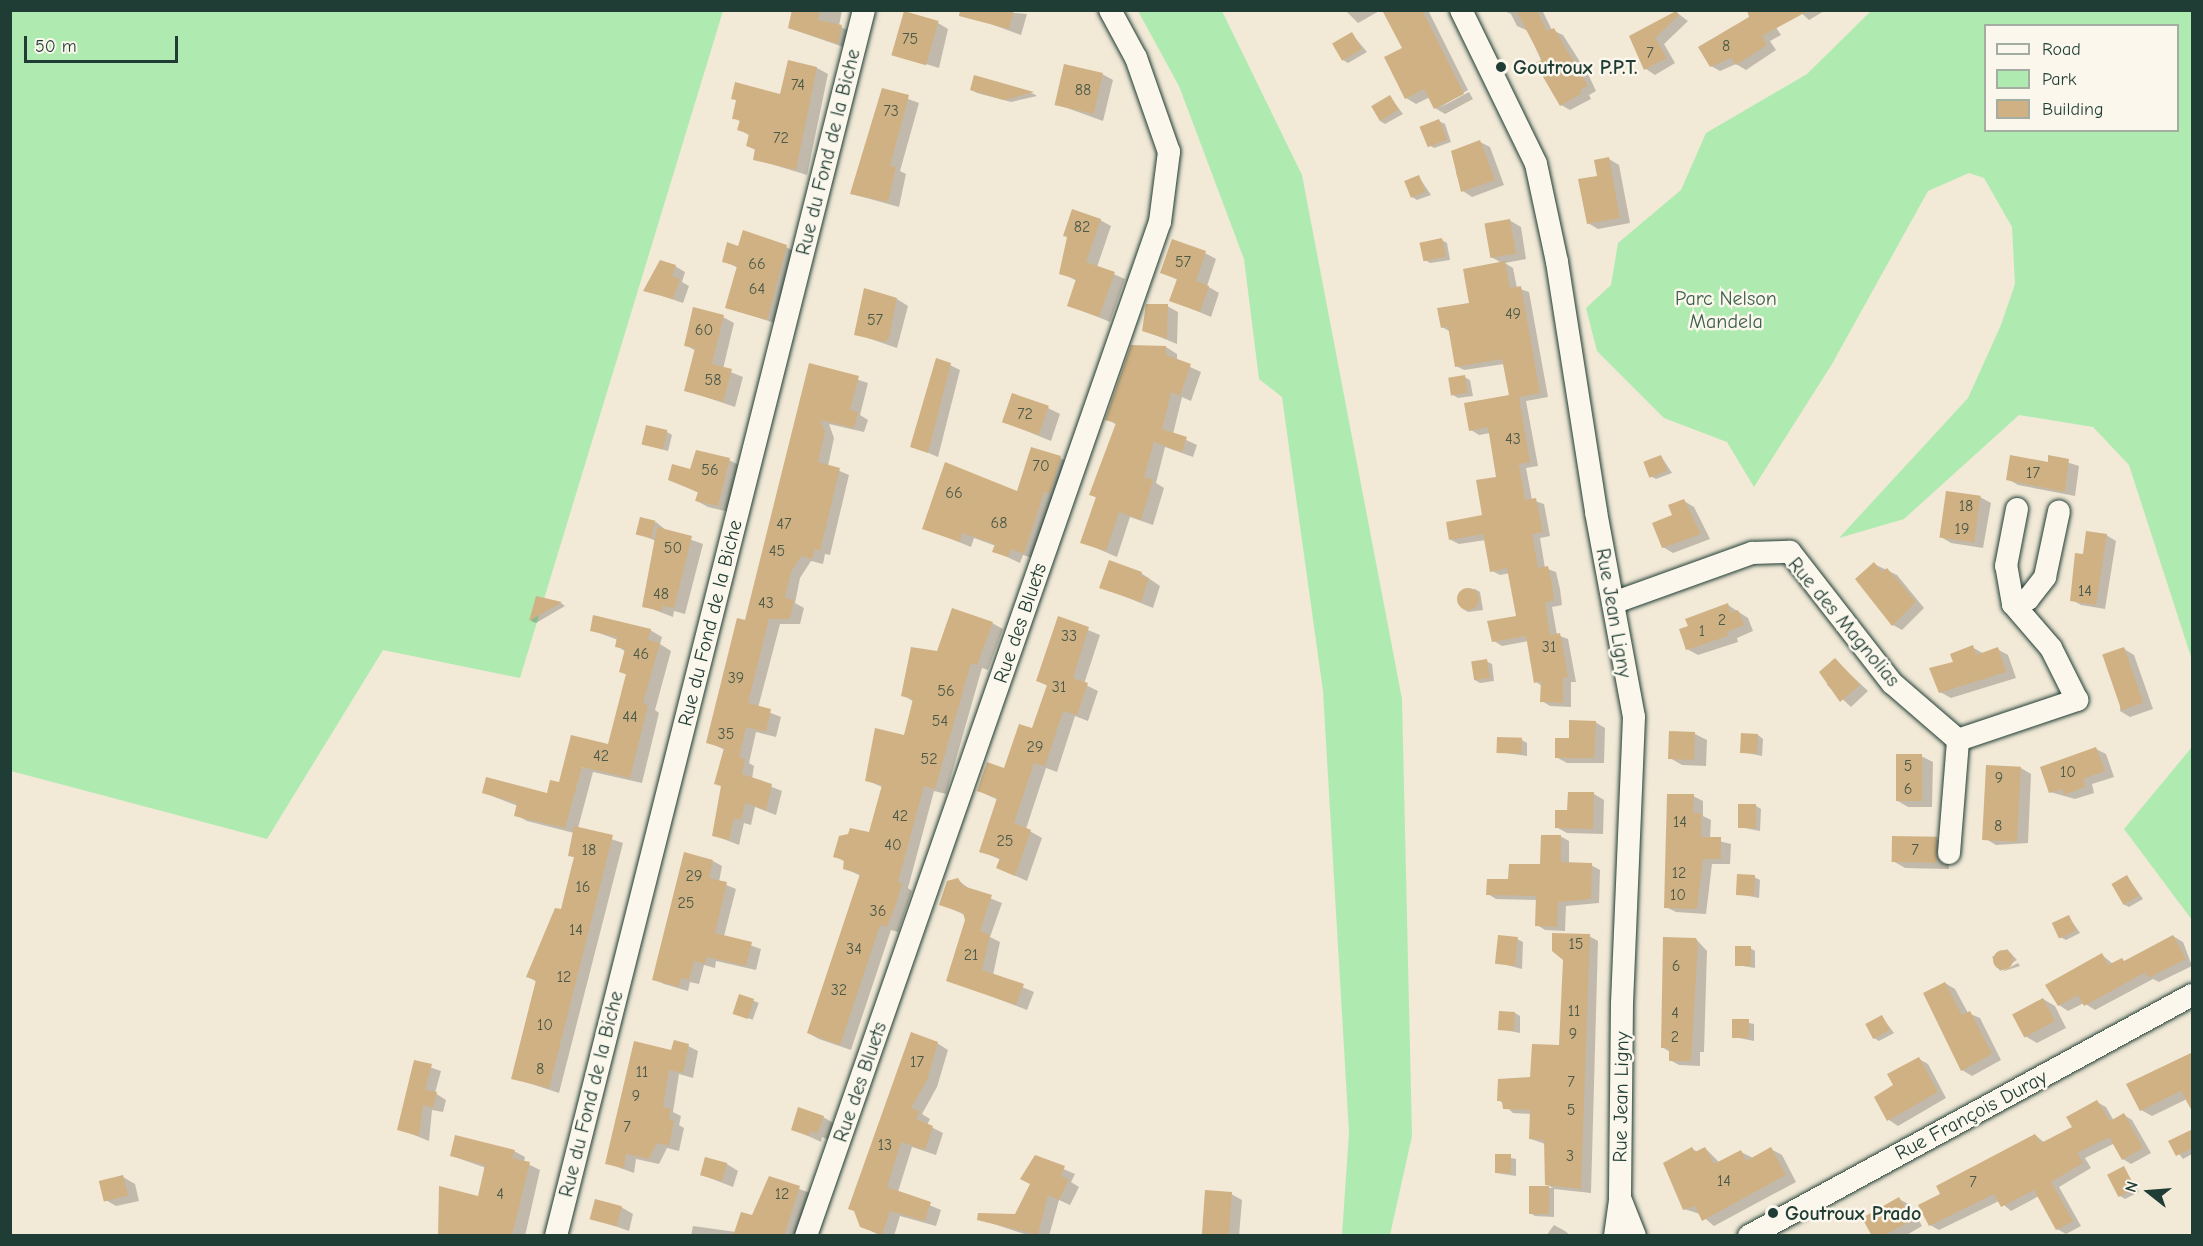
<!DOCTYPE html>
<meta charset="utf-8">
<style>
body{margin:0}
#map{position:relative;width:2203px;height:1246px;overflow:hidden;background:#f2e9d7;font-family:"Comic Neue",sans-serif}
div>[style]{position:absolute}
.green>*{inset:0;background:#afebb1}
.shadow>*{inset:0;background:#0003;transform-origin:0 0}
.building>*{inset:0;background:#d0b184;transform-origin:0 0}
.round{border-radius:50%}
.roads{filter:drop-shadow(0 0 2px #1f3d34) drop-shadow(0 0 2px #1f3d34)}
.minor>*{height:22px;margin:-11px;padding:0 11px;transform-origin:11px;border-radius:11px;background:#fbf7ec}
.dots>*{width:16px;height:16px;translate:-50% -50%;box-sizing:border-box;border:3px solid #fbf7ec;border-radius:50%}
span{translate:-50% -50%;white-space:nowrap;text-align:center;line-height:1.15;-webkit-text-stroke:5px #fbf7ec;paint-order:stroke}
.number-label{font-size:16px;color:#4b5a48}
.number-label span{-webkit-text-stroke-width:0}
.poi-label{font-size:20px;color:#1f3d34;font-weight:700}
.left{translate:0 -50%;text-align:left}
.street-label{font-size:20px;color:#1f3d34}
.park-label{font-size:20px;color:#3c604d}
.frame{position:absolute;inset:0;border:12px solid #1f3d34;pointer-events:none}
.legend{position:absolute;left:1984px;top:24px;width:195px;height:108px;box-sizing:border-box;background:#fbf7ec;border:2px solid #a3ada2;margin:0;padding:8px 10px;list-style:none;font-size:18px;color:#1f3d34}
.legend li{display:flex;align-items:center;gap:12px;height:30px}
.legend b{width:30px;border:2px solid #a3ada2}
.north{position:absolute;left:2119px;top:1162px;width:60px;height:60px;-webkit-text-stroke:4px #fbf7ec;paint-order:stroke;rotate:287deg;font-size:16px;font-weight:700;line-height:24px;text-align:center;color:#1f3d34}
.north::after{content:'';display:block;margin:auto;width:21px;height:27px;background:#1f3d34;clip-path:polygon(50% 0,100% 100%,50% 72%,0 100%)}
.scale{position:absolute;left:24px;top:36px;width:154px;height:27px;box-sizing:border-box;border:3px solid #1f3d34;border-top:0;padding-left:8px;font-size:18px;line-height:21px;white-space:nowrap;color:#1f3d34;-webkit-text-stroke:4px #fbf7ec;paint-order:stroke}
</style>
<div id="map">
<div class="green">
<div style="clip-path:polygon(evenodd,1872px 10px,2192px 11px,2192px 660px,2129px 465px,2093px 427px,2019px 415px,1904px 519px,1839px 538px,1968px 398px,2001px 325px,2015px 284px,2012px 227px,1984px 178px,1969px 173px,1928px 191px,1832px 364px,1754px 487px,1727px 442px,1664px 418px,1597px 351px,1586px 308px,1611px 285px,1618px 243px,1681px 190px,1706px 133px,1807px 74px,1872px 10px,1986px 26px,2178px 26px,2178px 130px,1986px 130px,1986px 26px)"></div>
<div style="clip-path:polygon(10px 11px,723px 11px,520px 678px,383px 650px,267px 839px,11px 771px)"></div>
<div style="clip-path:polygon(1138px 11px,1222px 11px,1302px 175px,1402px 699px,1412px 1136px,1390px 1235px,1342px 1235px,1349px 1133px,1323px 691px,1282px 397px,1259px 379px,1244px 259px,1179px 86px)"></div>
<div style="clip-path:polygon(2192px 747px,2192px 920px,2124px 829px)"></div>
</div>
<div class="shadow">
<div style="clip-path:polygon(794px 10px,842px 10px,839px 26px,853px 33px,849px 49px,789px 28px)"></div>
<div style="clip-path:polygon(982px 10px,1027px 14px,1021px 35px,980px 20px)"></div>
<div style="clip-path:polygon(1345px 10px,1381px 10px,1358px 23px)"></div>
<div style="clip-path:polygon(1384px 10px,1428px 10px,1468px 90px,1439px 108px,1469px 92px,1473px 99px,1445px 114px,1435px 108px,1430px 97px,1416px 104px,1406px 98px,1404px 48px)"></div>
<div style="clip-path:polygon(1502px 10px,1542px 10px,1552px 30px,1563px 35px,1589px 76px,1596px 91px,1589px 95px,1591px 99px,1570px 110px,1561px 105px,1528px 31px,1517px 26px,1511px 14px)"></div>
<div style="clip-path:polygon(1798px 10px,1826px 10px,1809px 20px)"></div>
<div style="clip-path:polygon(1676px 12px,1688px 21px,1664px 44px,1675px 63px,1655px 75px,1646px 69px,1631px 37px)"></div>
<div style="clip-path:polygon(1769px 17px,1781px 35px,1770px 41px,1776px 50px,1746px 70px,1736px 64px,1720px 71px,1711px 66px)"></div>
<div style="clip-path:polygon(938px 23px,948px 29px,939px 68px,894px 54px)"></div>
<div style="clip-path:polygon(1352px 34px,1367px 52px,1348px 63px,1343px 60px)"></div>
<div style="clip-path:polygon(817px 68px,828px 74px,807px 175px,755px 159px,757px 151px,748px 146px,750px 136px,739px 129px,741px 122px,734px 118px,738px 101px,732px 98px,781px 96px)"></div>
<div style="clip-path:polygon(1102px 74px,1113px 80px,1103px 121px,1056px 104px)"></div>
<div style="clip-path:polygon(975px 76px,1034px 94px,1037px 96px,1011px 102px,977px 93px,971px 90px)"></div>
<div style="clip-path:polygon(884px 90px,919px 103px,900px 171px,906px 174px,899px 207px,852px 194px)"></div>
<div style="clip-path:polygon(1390px 97px,1403px 114px,1385px 124px,1380px 121px)"></div>
<div style="clip-path:polygon(1439px 121px,1445px 124px,1451px 142px,1434px 148px,1429px 145px)"></div>
<div style="clip-path:polygon(1480px 142px,1490px 147px,1504px 185px,1472px 197px,1463px 191px,1456px 173px)"></div>
<div style="clip-path:polygon(1609px 159px,1619px 165px,1630px 223px,1598px 229px,1588px 223px,1599px 177px)"></div>
<div style="clip-path:polygon(1419px 177px,1431px 195px,1417px 200px,1412px 197px)"></div>
<div style="clip-path:polygon(1100px 220px,1111px 226px,1097px 267px,1125px 279px,1110px 322px,1069px 305px,1077px 281px,1061px 273px)"></div>
<div style="clip-path:polygon(1509px 220px,1521px 227px,1526px 259px,1505px 263px,1513px 268px,1517px 288px,1529px 292px,1548px 397px,1526px 401px,1538px 466px,1526px 468px,1532px 500px,1544px 504px,1550px 536px,1540px 538px,1545px 568px,1556px 572px,1560px 589px,1562px 605px,1552px 607px,1557px 635px,1568px 639px,1576px 682px,1571px 682px,1571px 707px,1550px 706px,1542px 701px,1542px 686px,1536px 682px,1528px 641px,1502px 646px,1494px 641px,1517px 617px,1510px 573px,1500px 575px,1492px 571px,1486px 540px,1459px 544px,1451px 540px,1484px 516px,1498px 478px,1490px 433px,1479px 435px,1471px 430px,1510px 396px,1504px 364px,1464px 370px,1456px 366px,1449px 331px,1442px 327px,1470px 304px,1502px 263px,1491px 257px)"></div>
<div style="clip-path:polygon(1442px 240px,1447px 243px,1450px 260px,1430px 263px,1425px 260px)"></div>
<div style="clip-path:polygon(786px 247px,797px 253px,778px 324px,727px 308px,738px 268px,724px 261px,739px 248px)"></div>
<div style="clip-path:polygon(1205px 253px,1216px 259px,1207px 286px,1219px 293px,1211px 317px,1171px 300px,1178px 280px,1161px 272px)"></div>
<div style="clip-path:polygon(675px 266px,685px 272px,682px 282px,689px 286px,683px 303px,645px 290px)"></div>
<div style="clip-path:polygon(897px 299px,908px 306px,897px 348px,856px 334px)"></div>
<div style="clip-path:polygon(1167px 306px,1178px 312px,1177px 344px,1143px 330px)"></div>
<div style="clip-path:polygon(723px 317px,734px 323px,723px 369px,743px 377px,735px 407px,685px 390px,696px 351px,685px 345px)"></div>
<div style="clip-path:polygon(1132px 347px,1166px 347px,1177px 354px,1177px 361px,1201px 372px,1191px 401px,1182px 397px,1173px 434px,1197px 445px,1193px 457px,1165px 447px,1156px 483px,1164px 488px,1153px 525px,1130px 517px,1117px 557px,1082px 542px,1097px 498px,1091px 495px,1117px 425px,1107px 419px)"></div>
<div style="clip-path:polygon(810px 364px,868px 383px,860px 415px,868px 420px,864px 432px,829px 424px,834px 438px,828px 466px,849px 475px,830px 555px,825px 554px,823px 564px,811px 561px,800px 578px,795px 603px,804px 608px,800px 624px,780px 624px,758px 708px,781px 717px,776px 737px,756px 732px,749px 763px,754px 766px,752px 779px,782px 791px,776px 815px,755px 807px,751px 825px,744px 823px,739px 845px,713px 835px,723px 787px,716px 783px,725px 750px,708px 742px,746px 622px)"></div>
<div style="clip-path:polygon(950px 365px,960px 370px,938px 457px,912px 446px)"></div>
<div style="clip-path:polygon(1464px 377px,1470px 380px,1473px 396px,1458px 398px,1453px 395px)"></div>
<div style="clip-path:polygon(1048px 408px,1060px 414px,1051px 441px,1004px 422px)"></div>
<div style="clip-path:polygon(667px 432px,672px 435px,668px 451px,643px 444px)"></div>
<div style="clip-path:polygon(1661px 456px,1672px 473px,1656px 479px,1650px 476px)"></div>
<div style="clip-path:polygon(2050px 457px,2079px 466px,2075px 496px,2018px 485px,2008px 479px,2049px 463px)"></div>
<div style="clip-path:polygon(1060px 458px,1072px 464px,1035px 559px,1023px 555px,1020px 563px,994px 551px,996px 546px,974px 538px,971px 547px,924px 528px,1018px 493px)"></div>
<div style="clip-path:polygon(729px 460px,741px 466px,729px 512px,708px 507px,697px 501px,699px 493px,669px 479px)"></div>
<div style="clip-path:polygon(1980px 497px,1991px 503px,1983px 548px,1951px 543px,1941px 537px)"></div>
<div style="clip-path:polygon(1684px 501px,1694px 507px,1710px 539px,1673px 553px,1663px 547px)"></div>
<div style="clip-path:polygon(656px 522px,667px 531px,703px 544px,685px 614px,674px 611px,673px 617px,644px 606px,656px 541px,637px 533px)"></div>
<div style="clip-path:polygon(2106px 535px,2116px 541px,2105px 609px,2081px 605px,2072px 600px,2084px 556px)"></div>
<div style="clip-path:polygon(1874px 564px,1897px 575px,1924px 608px,1902px 630px,1893px 625px)"></div>
<div style="clip-path:polygon(1141px 573px,1160px 586px,1153px 608px,1101px 587px)"></div>
<div style="clip-path:polygon(1475px 589px,1480px 592px,1483px 610px,1468px 612px,1463px 609px,1459px 592px)"></div>
<div style="clip-path:polygon(537px 598px,561px 603px,565px 606px,536px 623px,531px 621px)"></div>
<div style="clip-path:polygon(1728px 605px,1748px 618px,1753px 631px,1737px 638px,1738px 642px,1698px 655px,1687px 649px)"></div>
<div style="clip-path:polygon(1059px 618px,1100px 635px,1084px 684px,1098px 691px,1088px 721px,1075px 716px,1057px 772px,1046px 768px,1026px 829px,1042px 838px,1027px 881px,998px 868px,1001px 860px,981px 851px,998px 800px,979px 791px,1005px 770px,1033px 730px,1048px 686px,1038px 681px)"></div>
<div style="clip-path:polygon(992px 623px,1003px 629px,988px 670px,982px 668px,946px 794px,934px 791px,908px 888px,912px 891px,898px 932px,891px 930px,851px 1050px,819px 1039px,808px 1033px,861px 876px,844px 868px,845px 862px,835px 856px,870px 834px,882px 787px,866px 780px,905px 737px,914px 702px,903px 695px,938px 653px)"></div>
<div style="clip-path:polygon(591px 630px,650px 630px,662px 637px,660px 644px,671px 651px,655px 710px,659px 713px,642px 783px,593px 772px,578px 828px,623px 843px,559px 1093px,513px 1078px,537px 982px,528px 977px,563px 911px,576px 858px,570px 855px,574px 833px,527px 821px,516px 815px,518px 806px,484px 793px,548px 795px,609px 746px,627px 675px,621px 672px,626px 652px,617px 646px,618px 640px)"></div>
<div style="clip-path:polygon(1972px 647px,1984px 654px,1997px 649px,2008px 655px,2016px 678px,1951px 698px,1940px 692px,1955px 663px)"></div>
<div style="clip-path:polygon(2124px 649px,2134px 655px,2153px 709px,2130px 717px,2120px 711px)"></div>
<div style="clip-path:polygon(1835px 660px,1868px 691px,1851px 707px,1827px 685px)"></div>
<div style="clip-path:polygon(1486px 661px,1492px 664px,1494px 681px,1480px 683px,1475px 680px)"></div>
<div style="clip-path:polygon(1595px 722px,1605px 728px,1604px 763px,1567px 763px,1556px 757px,1570px 739px)"></div>
<div style="clip-path:polygon(1695px 734px,1707px 740px,1706px 766px,1682px 765px,1670px 758px)"></div>
<div style="clip-path:polygon(1758px 735px,1763px 739px,1762px 756px,1742px 752px)"></div>
<div style="clip-path:polygon(1522px 740px,1527px 743px,1527px 756px,1498px 752px)"></div>
<div style="clip-path:polygon(2096px 749px,2106px 754px,2114px 777px,2092px 784px,2094px 793px,2075px 799px,2050px 792px)"></div>
<div style="clip-path:polygon(1921px 756px,1933px 762px,1932px 807px,1908px 807px,1896px 800px)"></div>
<div style="clip-path:polygon(2021px 768px,2031px 774px,2028px 843px,1996px 845px,1986px 839px)"></div>
<div style="clip-path:polygon(1594px 794px,1604px 800px,1603px 834px,1567px 833px,1556px 827px,1568px 812px)"></div>
<div style="clip-path:polygon(1693px 796px,1703px 801px,1703px 816px,1711px 820px,1710px 839px,1731px 844px,1730px 864px,1712px 864px,1706px 914px,1676px 912px,1666px 907px)"></div>
<div style="clip-path:polygon(1756px 806px,1761px 809px,1760px 831px,1739px 827px)"></div>
<div style="clip-path:polygon(1560px 836px,1569px 841px,1569px 864px,1591px 865px,1600px 870px,1599px 903px,1566px 906px,1565px 931px,1545px 930px,1537px 925px,1537px 900px,1496px 899px,1488px 894px,1542px 865px)"></div>
<div style="clip-path:polygon(1936px 839px,1948px 845px,1949px 869px,1905px 868px,1893px 861px)"></div>
<div style="clip-path:polygon(713px 861px,722px 866px,719px 882px,736px 889px,724px 936px,761px 949px,756px 970px,716px 961px,715px 968px,704px 965px,699px 984px,690px 982px,688px 991px,664px 984px,654px 979px)"></div>
<div style="clip-path:polygon(2127px 876px,2143px 899px,2129px 907px,2123px 904px)"></div>
<div style="clip-path:polygon(1754px 877px,1760px 880px,1759px 898px,1738px 894px)"></div>
<div style="clip-path:polygon(958px 880px,972px 891px,1002px 903px,990px 937px,1000px 942px,993px 975px,1034px 992px,1027px 1010px,948px 980px,966px 920px,965px 915px,941px 904px)"></div>
<div style="clip-path:polygon(2069px 917px,2080px 933px,2066px 940px,2060px 937px)"></div>
<div style="clip-path:polygon(1589px 936px,1598px 941px,1591px 1193px,1554px 1189px,1554px 1217px,1535px 1216px,1530px 1213px,1531px 1187px,1553px 1188px,1546px 1184px,1545px 1144px,1531px 1139px,1531px 1114px,1513px 1113px,1499px 1100px,1531px 1079px,1561px 1047px,1564px 959px)"></div>
<div style="clip-path:polygon(2173px 936px,2183px 942px,2192px 966px,2159px 982px,2153px 979px,2095px 1010px,2084px 1003px,2068px 1011px,2059px 1005px,2102px 955px,2113px 964px,2126px 962px)"></div>
<div style="clip-path:polygon(1517px 939px,1523px 942px,1522px 969px,1499px 963px)"></div>
<div style="clip-path:polygon(1696px 939px,1707px 951px,1704px 1052px,1700px 1052px,1700px 1066px,1679px 1065px,1670px 1060px,1670px 1052px,1662px 1047px)"></div>
<div style="clip-path:polygon(1750px 948px,1755px 951px,1755px 968px,1736px 965px)"></div>
<div style="clip-path:polygon(2007px 949px,2017px 960px,2000px 971px,1992px 957px)"></div>
<div style="clip-path:polygon(2018px 963px,2020px 966px,2001px 972px)"></div>
<div style="clip-path:polygon(1945px 983px,1955px 989px,1968px 1013px,1980px 1018px,2001px 1060px,1972px 1076px,1962px 1070px)"></div>
<div style="left:740px;top:996px;width:20px;height:18px;rotate:20deg"></div>
<div style="clip-path:polygon(2043px 999px,2055px 1006px,2066px 1028px,2037px 1043px,2025px 1036px)"></div>
<div style="clip-path:polygon(1515px 1013px,1520px 1016px,1520px 1033px,1499px 1029px)"></div>
<div style="clip-path:polygon(1882px 1017px,1894px 1033px,1879px 1041px,1874px 1038px)"></div>
<div style="clip-path:polygon(1734px 1020px,1754px 1024px,1754px 1041px,1734px 1037px)"></div>
<div style="clip-path:polygon(937px 1043px,948px 1050px,937px 1087px,922px 1114px,930px 1119px,927px 1125px,943px 1133px,936px 1155px,912px 1147px,898px 1192px,941px 1210px,936px 1226px,900px 1216px,894px 1236px,881px 1236px,861px 1226px)"></div>
<div style="clip-path:polygon(688px 1046px,698px 1051px,693px 1078px,679px 1074px,673px 1112px,681px 1116px,679px 1125px,684px 1128px,679px 1151px,667px 1148px,659px 1164px,636px 1159px,634px 1173px,606px 1163px,672px 1052px)"></div>
<div style="clip-path:polygon(2192px 1054px,2187px 1099px,2152px 1116px,2141px 1110px)"></div>
<div style="clip-path:polygon(1919px 1059px,1928px 1064px,1946px 1098px,1898px 1126px,1889px 1120px,1876px 1097px,1895px 1086px)"></div>
<div style="clip-path:polygon(415px 1062px,441px 1071px,435px 1093px,446px 1100px,443px 1112px,432px 1110px,429px 1141px,399px 1129px)"></div>
<div style="clip-path:polygon(2097px 1102px,2106px 1107px,2114px 1121px,2124px 1115px,2132px 1120px,2151px 1153px,2131px 1164px,2123px 1159px,2115px 1143px,2085px 1158px,2091px 1168px,2059px 1187px,2081px 1226px,2066px 1234px,2057px 1229px,2039px 1196px,2011px 1211px,1999px 1201px,1939px 1230px,1930px 1225px,1942px 1194px,2035px 1135px,2045px 1143px,2075px 1127px)"></div>
<div style="clip-path:polygon(823px 1117px,835px 1124px,829px 1140px,822px 1137px,821px 1142px,793px 1129px)"></div>
<div style="clip-path:polygon(2192px 1139px,2192px 1154px,2183px 1159px,2170px 1142px)"></div>
<div style="clip-path:polygon(1705px 1148px,1720px 1163px,1741px 1152px,1753px 1158px,1771px 1149px,1782px 1155px,1796px 1182px,1714px 1226px,1700px 1214px,1684px 1209px,1692px 1149px,1698px 1152px)"></div>
<div style="clip-path:polygon(514px 1151px,525px 1157px,524px 1162px,540px 1170px,525px 1236px,440px 1236px,479px 1197px,486px 1168px,452px 1156px)"></div>
<div style="clip-path:polygon(1496px 1155px,1516px 1159px,1516px 1176px,1496px 1173px)"></div>
<div style="clip-path:polygon(1036px 1157px,1075px 1174px,1071px 1182px,1079px 1187px,1070px 1205px,1059px 1200px,1049px 1236px,1030px 1236px,979px 1219px,1016px 1216px,1032px 1185px)"></div>
<div style="clip-path:polygon(727px 1164px,738px 1171px,733px 1187px,702px 1175px)"></div>
<div style="clip-path:polygon(2123px 1168px,2139px 1192px,2125px 1199px,2120px 1196px)"></div>
<div style="clip-path:polygon(123px 1177px,135px 1184px,139px 1201px,116px 1206px,104px 1199px)"></div>
<div style="clip-path:polygon(770px 1178px,810px 1193px,796px 1236px,691px 1236px,693px 1226px,736px 1232px,753px 1217px)"></div>
<div style="clip-path:polygon(1231px 1194px,1242px 1200px,1239px 1236px,1204px 1236px)"></div>
<div style="clip-path:polygon(1899px 1199px,1910px 1205px,1922px 1226px,1905px 1236px,1874px 1236px)"></div>
<div style="clip-path:polygon(621px 1207px,633px 1214px,629px 1231px,592px 1218px)"></div>
<div style="clip-path:polygon(1554px 1225px,1565px 1231px,1571px 1236px,1546px 1236px)"></div>
</div>
<div class="building">
<div style="clip-path:polygon(792px 10px,820px 10px,818px 20px,842px 25px,838px 44px,788px 28px)"></div>
<div style="clip-path:polygon(960px 10px,1014px 10px,1009px 29px,959px 16px)"></div>
<div style="clip-path:polygon(1382px 10px,1422px 10px,1464px 94px,1434px 109px,1424px 89px,1405px 99px,1384px 57px,1402px 48px)"></div>
<div style="clip-path:polygon(1516px 10px,1537px 10px,1547px 31px,1554px 28px,1588px 86px,1580px 90px,1582px 93px,1560px 106px,1535px 63px,1542px 60px)"></div>
<div style="clip-path:polygon(1747px 10px,1808px 11px,1762px 36px,1767px 45px,1736px 65px,1731px 58px,1710px 67px,1698px 47px,1749px 17px)"></div>
<div style="left:904px;top:11px;width:36px;height:46px;rotate:16deg"></div>
<div style="clip-path:polygon(1676px 11px,1679px 15px,1655px 38px,1667px 58px,1644px 70px,1629px 36px)"></div>
<div style="left:1352px;top:32px;width:20px;height:23px;rotate:60deg"></div>
<div style="clip-path:polygon(788px 60px,817px 67px,796px 170px,753px 160px,755px 149px,746px 146px,749px 134px,737px 130px,740px 120px,732px 119px,736px 100px,731px 99px,735px 82px,780px 94px)"></div>
<div style="left:1064px;top:64px;width:40px;height:42px;rotate:13deg"></div>
<div style="clip-path:polygon(974px 75px,1034px 92px,1004px 100px,970px 90px)"></div>
<div style="clip-path:polygon(882px 88px,909px 95px,890px 166px,896px 167px,888px 202px,850px 194px)"></div>
<div style="left:1390px;top:95px;width:17px;height:22px;rotate:59deg"></div>
<div style="left:1439px;top:119px;width:22px;height:21px;rotate:68deg"></div>
<div style="clip-path:polygon(1480px 140px,1495px 180px,1461px 192px,1451px 151px)"></div>
<div style="clip-path:polygon(1609px 157px,1620px 218px,1587px 224px,1578px 179px,1597px 176px,1594px 160px)"></div>
<div style="left:1419px;top:175px;width:18px;height:16px;rotate:68deg"></div>
<div style="clip-path:polygon(1072px 209px,1101px 219px,1086px 262px,1115px 272px,1099px 317px,1067px 306px,1076px 279px,1059px 274px,1067px 237px,1063px 236px)"></div>
<div style="left:1510px;top:219px;width:35px;height:26px;rotate:80deg"></div>
<div style="clip-path:polygon(743px 230px,787px 245px,767px 320px,725px 308px,737px 266px,722px 262px,727px 242px,738px 246px)"></div>
<div style="left:1442px;top:238px;width:19px;height:23px;rotate:78deg"></div>
<div style="clip-path:polygon(1172px 239px,1206px 251px,1196px 281px,1209px 286px,1200px 312px,1169px 301px,1177px 279px,1160px 273px)"></div>
<div style="clip-path:polygon(660px 260px,676px 265px,672px 276px,680px 279px,673px 299px,643px 291px)"></div>
<div style="clip-path:polygon(1505px 261px,1510px 288px,1521px 286px,1540px 393px,1519px 397px,1530px 462px,1519px 464px,1525px 500px,1536px 498px,1543px 532px,1532px 534px,1538px 568px,1548px 566px,1552px 583px,1554px 601px,1545px 602px,1550px 635px,1560px 633px,1564px 654px,1568px 677px,1563px 678px,1563px 703px,1540px 702px,1541px 681px,1534px 683px,1526px 636px,1492px 642px,1487px 621px,1516px 616px,1507px 568px,1490px 572px,1483px 534px,1449px 540px,1446px 522px,1482px 515px,1476px 480px,1496px 477px,1488px 427px,1469px 431px,1464px 403px,1509px 395px,1502px 359px,1455px 367px,1448px 326px,1441px 328px,1437px 308px,1469px 303px,1463px 269px)"></div>
<div style="clip-path:polygon(864px 288px,897px 298px,889px 338px,885px 342px,854px 335px)"></div>
<div style="clip-path:polygon(1146px 304px,1168px 304px,1167px 339px,1142px 331px)"></div>
<div style="clip-path:polygon(693px 307px,724px 315px,712px 364px,732px 369px,723px 402px,684px 391px,695px 348px,684px 346px)"></div>
<div style="clip-path:polygon(1131px 345px,1166px 346px,1166px 355px,1191px 364px,1180px 396px,1171px 392px,1162px 429px,1187px 437px,1182px 452px,1154px 442px,1144px 477px,1153px 480px,1141px 520px,1119px 512px,1106px 551px,1080px 543px,1096px 497px,1089px 495px,1116px 423px,1105px 420px)"></div>
<div style="clip-path:polygon(936px 358px,951px 363px,928px 453px,910px 447px)"></div>
<div style="clip-path:polygon(809px 363px,859px 376px,850px 410px,858px 412px,854px 428px,820px 420px,825px 432px,818px 462px,840px 468px,820px 551px,815px 549px,812px 559px,801px 556px,791px 572px,785px 598px,794px 600px,790px 619px,769px 619px,748px 703px,771px 709px,766px 732px,746px 727px,739px 757px,745px 759px,742px 774px,772px 784px,766px 810px,745px 803px,741px 820px,734px 818px,729px 840px,712px 836px,721px 786px,714px 784px,724px 748px,706px 743px,737px 618px,745px 620px)"></div>
<div style="left:1465px;top:375px;width:18px;height:17px;rotate:81deg"></div>
<div style="left:1012px;top:393px;width:39px;height:31px;rotate:19deg"></div>
<div style="left:646px;top:425px;width:22px;height:20px;rotate:13deg"></div>
<div style="clip-path:polygon(1031px 447px,1061px 456px,1050px 493px,1044px 492px,1024px 554px,1011px 549px,1008px 557px,992px 552px,995px 544px,962px 533px,960px 542px,922px 529px,945px 462px,1017px 491px)"></div>
<div style="clip-path:polygon(696px 450px,730px 458px,718px 506px,695px 501px,698px 492px,668px 480px,672px 464px,690px 469px)"></div>
<div style="left:1661px;top:455px;width:17px;height:19px;rotate:69deg"></div>
<div style="clip-path:polygon(2010px 455px,2048px 462px,2048px 455px,2069px 459px,2065px 492px,2006px 480px)"></div>
<div style="left:1946px;top:491px;width:35px;height:47px;rotate:8deg"></div>
<div style="clip-path:polygon(1684px 499px,1701px 534px,1662px 548px,1652px 523px,1672px 515px,1668px 505px)"></div>
<div style="left:640px;top:517px;width:16px;height:18px;rotate:14deg"></div>
<div style="clip-path:polygon(657px 527px,692px 536px,674px 608px,662px 606px,662px 611px,642px 607px)"></div>
<div style="clip-path:polygon(2086px 531px,2107px 534px,2096px 605px,2070px 601px,2075px 553px,2083px 554px)"></div>
<div style="clip-path:polygon(1109px 560px,1142px 572px,1141px 576px,1149px 578px,1141px 602px,1099px 588px)"></div>
<div style="clip-path:polygon(1874px 562px,1882px 572px,1887px 568px,1916px 602px,1892px 626px,1855px 579px)"></div>
<div class="round" style="left:1457px;top:588px;width:22px;height:22px"></div>
<div style="clip-path:polygon(536px 596px,562px 602px,529px 621px)"></div>
<div style="clip-path:polygon(1728px 603px,1731px 613px,1738px 610px,1744px 625px,1727px 632px,1728px 636px,1686px 650px,1679px 629px,1688px 626px,1685px 619px)"></div>
<div style="clip-path:polygon(952px 608px,993px 622px,977px 665px,971px 663px,935px 789px,924px 786px,898px 882px,902px 884px,896px 904px,887px 927px,880px 925px,840px 1045px,807px 1033px,860px 874px,843px 869px,844px 860px,833px 857px,839px 836px,848px 834px,850px 828px,869px 832px,882px 785px,865px 781px,875px 728px,904px 735px,913px 699px,901px 696px,911px 647px,937px 651px)"></div>
<div style="clip-path:polygon(593px 615px,651px 629px,648px 640px,660px 643px,643px 703px,648px 705px,630px 778px,582px 767px,565px 828px,514px 816px,517px 803px,482px 793px,486px 777px,547px 793px,550px 780px,559px 782px,571px 735px,608px 744px,626px 674px,619px 672px,625px 649px,615px 647px,617px 637px,590px 631px)"></div>
<div style="clip-path:polygon(1058px 616px,1089px 627px,1073px 678px,1088px 683px,1077px 715px,1063px 711px,1045px 766px,1034px 763px,1014px 823px,1031px 830px,1015px 876px,996px 868px,1000px 858px,979px 852px,997px 798px,977px 791px,987px 762px,1004px 768px,1019px 724px,1032px 728px,1047px 685px,1036px 681px)"></div>
<div style="clip-path:polygon(1973px 645px,1976px 655px,1998px 647px,2006px 672px,1939px 693px,1929px 668px,1953px 662px,1950px 654px)"></div>
<div style="left:2124px;top:647px;width:59px;height:23px;rotate:71deg"></div>
<div style="clip-path:polygon(1835px 658px,1860px 685px,1840px 702px,1819px 672px)"></div>
<div style="left:1487px;top:659px;width:19px;height:16px;rotate:81deg"></div>
<div style="clip-path:polygon(1569px 720px,1596px 721px,1594px 758px,1555px 758px,1555px 738px,1569px 738px)"></div>
<div style="left:1669px;top:731px;width:26px;height:28px;rotate:2deg"></div>
<div style="left:1741px;top:733px;width:17px;height:20px;rotate:3deg"></div>
<div style="left:1497px;top:737px;width:25px;height:16px;rotate:2deg"></div>
<div style="clip-path:polygon(2096px 747px,2105px 771px,2083px 779px,2085px 787px,2064px 795px,2062px 789px,2049px 793px,2040px 767px)"></div>
<div style="left:1896px;top:754px;width:26px;height:47px"></div>
<div style="left:1986px;top:765px;width:35px;height:75px;rotate:3deg"></div>
<div style="clip-path:polygon(1568px 792px,1594px 792px,1593px 829px,1555px 828px,1555px 810px,1567px 810px)"></div>
<div style="clip-path:polygon(1667px 794px,1694px 794px,1693px 813px,1701px 813px,1701px 837px,1721px 837px,1721px 859px,1703px 859px,1697px 909px,1664px 908px)"></div>
<div style="left:1738px;top:804px;width:18px;height:24px"></div>
<div style="clip-path:polygon(574px 826px,613px 835px,549px 1088px,511px 1079px,536px 980px,526px 977px,555px 908px,561px 909px,574px 857px,568px 856px)"></div>
<div style="clip-path:polygon(1541px 835px,1561px 835px,1561px 862px,1592px 863px,1591px 899px,1558px 902px,1557px 927px,1535px 926px,1536px 896px,1486px 895px,1487px 879px,1508px 879px,1509px 864px,1540px 864px)"></div>
<div style="left:1892px;top:836px;width:45px;height:26px;rotate:1deg"></div>
<div style="clip-path:polygon(684px 852px,713px 860px,709px 878px,727px 882px,715px 933px,752px 942px,746px 966px,707px 957px,705px 964px,694px 961px,689px 980px,681px 978px,679px 987px,652px 980px)"></div>
<div style="left:1737px;top:874px;width:18px;height:21px;rotate:3deg"></div>
<div style="left:2127px;top:875px;width:24px;height:18px;rotate:60deg"></div>
<div style="clip-path:polygon(958px 878px,963px 886px,992px 895px,980px 931px,990px 935px,982px 970px,1024px 984px,1016px 1005px,946px 981px,965px 920px,963px 913px,939px 905px,947px 881px)"></div>
<div style="left:2069px;top:915px;width:17px;height:19px;rotate:65deg"></div>
<div style="clip-path:polygon(1552px 933px,1590px 934px,1581px 1189px,1545px 1185px,1544px 1140px,1529px 1139px,1530px 1110px,1503px 1109px,1502px 1101px,1497px 1101px,1498px 1079px,1530px 1077px,1532px 1044px,1559px 1045px,1563px 960px,1552px 951px)"></div>
<div style="left:1498px;top:935px;width:20px;height:29px;rotate:6deg"></div>
<div style="clip-path:polygon(2173px 935px,2186px 959px,2148px 978px,2146px 972px,2084px 1006px,2078px 995px,2058px 1006px,2045px 985px,2102px 953px,2108px 965px,2122px 958px,2124px 961px)"></div>
<div style="clip-path:polygon(1663px 937px,1696px 938px,1698px 945px,1691px 1061px,1669px 1061px,1669px 1048px,1661px 1048px)"></div>
<div style="left:1735px;top:946px;width:16px;height:20px"></div>
<div class="round" style="left:1993px;top:950px;width:20px;height:20px"></div>
<div style="clip-path:polygon(1945px 982px,1962px 1015px,1970px 1011px,1992px 1054px,1961px 1071px,1923px 993px)"></div>
<div style="left:739px;top:994px;width:16px;height:21px;rotate:18deg"></div>
<div style="left:2043px;top:998px;width:26px;height:35px;rotate:62deg"></div>
<div style="left:1499px;top:1011px;width:16px;height:19px;rotate:4deg"></div>
<div style="left:1882px;top:1015px;width:17px;height:19px;rotate:62deg"></div>
<div style="left:1732px;top:1019px;width:17px;height:19px"></div>
<div style="clip-path:polygon(911px 1032px,938px 1042px,927px 1080px,911px 1108px,920px 1111px,916px 1119px,933px 1126px,925px 1150px,901px 1142px,887px 1187px,931px 1202px,925px 1221px,890px 1211px,882px 1235px,860px 1227px,854px 1211px,848px 1209px)"></div>
<div style="clip-path:polygon(674px 1040px,689px 1044px,683px 1073px,669px 1070px,663px 1107px,671px 1109px,669px 1119px,674px 1121px,669px 1146px,657px 1143px,649px 1159px,626px 1154px,624px 1168px,605px 1164px,634px 1041px,671px 1050px)"></div>
<div style="clip-path:polygon(2193px 1052px,2193px 1113px,2181px 1091px,2140px 1111px,2126px 1084px)"></div>
<div style="clip-path:polygon(1919px 1057px,1938px 1092px,1887px 1121px,1874px 1097px,1893px 1085px,1887px 1074px)"></div>
<div style="clip-path:polygon(414px 1060px,432px 1064px,425px 1090px,437px 1092px,433px 1108px,423px 1105px,419px 1136px,397px 1130px)"></div>
<div style="clip-path:polygon(2097px 1100px,2110px 1121px,2124px 1113px,2143px 1148px,2122px 1160px,2109px 1137px,2077px 1153px,2083px 1163px,2051px 1182px,2073px 1221px,2056px 1230px,2034px 1190px,2001px 1207px,1994px 1194px,1929px 1226px,1918px 1205px,1940px 1194px,1936px 1186px,2035px 1134px,2041px 1143px,2072px 1127px,2066px 1117px)"></div>
<div style="clip-path:polygon(798px 1107px,824px 1116px,817px 1134px,810px 1131px,809px 1136px,791px 1130px)"></div>
<div style="clip-path:polygon(2193px 1129px,2193px 1148px,2176px 1156px,2168px 1141px)"></div>
<div style="clip-path:polygon(455px 1135px,515px 1150px,512px 1158px,530px 1162px,512px 1236px,438px 1236px,439px 1186px,478px 1196px,485px 1165px,450px 1156px)"></div>
<div style="clip-path:polygon(1692px 1147px,1695px 1152px,1705px 1147px,1714px 1164px,1741px 1150px,1746px 1161px,1771px 1147px,1786px 1175px,1702px 1221px,1695px 1206px,1683px 1210px,1663px 1163px)"></div>
<div style="left:1495px;top:1154px;width:16px;height:19px"></div>
<div style="clip-path:polygon(1035px 1155px,1065px 1166px,1061px 1176px,1069px 1180px,1059px 1200px,1048px 1195px,1038px 1235px,977px 1220px,978px 1213px,1015px 1214px,1030px 1184px,1020px 1179px)"></div>
<div style="left:705px;top:1157px;width:23px;height:19px;rotate:15deg"></div>
<div style="left:2124px;top:1166px;width:25px;height:19px;rotate:63deg"></div>
<div style="left:123px;top:1175px;width:21px;height:25px;rotate:76deg"></div>
<div style="clip-path:polygon(769px 1176px,800px 1186px,784px 1236px,733px 1236px,741px 1212px,752px 1215px)"></div>
<div style="left:1529px;top:1186px;width:20px;height:28px"></div>
<div style="left:1205px;top:1190px;width:27px;height:46px;rotate:4deg"></div>
<div style="clip-path:polygon(1899px 1197px,1912px 1220px,1883px 1236px,1872px 1236px,1862px 1218px)"></div>
<div style="left:595px;top:1199px;width:28px;height:21px;rotate:15deg"></div>
</div>
<div class="roads">
<div class="minor">
<div style="left:1461px;top:10px;width:171px;rotate:64deg"></div>
<div style="left:1536px;top:164px;width:100px;rotate:77.9deg"></div>
<div style="left:1557px;top:262px;width:253px;rotate:81.1deg"></div>
<div style="left:1596px;top:512px;width:208px;rotate:79.5deg"></div>
<div style="left:1634px;top:717px;width:286px;rotate:92.4deg"></div>
<div style="left:1622px;top:1003px;width:195px;rotate:90.6deg"></div>
<div style="left:1620px;top:1198px;width:41px;rotate:68.5deg"></div>
<div style="left:1613px;top:603px;width:148px;rotate:-19.8deg"></div>
<div style="left:1752px;top:553px;width:38px;rotate:-2deg"></div>
<div style="left:1790px;top:552px;width:166px;rotate:52.1deg"></div>
<div style="left:1892px;top:683px;width:87px;rotate:40.8deg"></div>
<div style="left:1958px;top:740px;width:126px;rotate:-18.6deg"></div>
<div style="left:2077px;top:700px;width:58px;rotate:-116.6deg"></div>
<div style="left:2051px;top:648px;width:58px;rotate:-130.8deg"></div>
<div style="left:2013px;top:604px;width:39px;rotate:-100deg"></div>
<div style="left:2006px;top:566px;width:58px;rotate:-79.1deg"></div>
<div style="left:2013px;top:604px;width:16px;rotate:-18deg"></div>
<div style="left:2028px;top:599px;width:28px;rotate:-52deg"></div>
<div style="left:2045px;top:577px;width:67px;rotate:-78deg"></div>
<div style="left:1949px;top:853px;width:113px;rotate:-85.4deg"></div>
<div style="left:556px;top:1236px;width:1264px;rotate:-75.9deg"></div>
<div style="left:806px;top:1236px;width:1074px;rotate:-70.76deg"></div>
<div style="left:1160px;top:222px;width:71px;rotate:-82.7deg"></div>
<div style="left:1169px;top:152px;width:100px;rotate:-109.3deg"></div>
<div style="left:1136px;top:58px;width:55px;rotate:-118.4deg"></div>
<div style="left:1615px;top:1236px;width:37px;rotate:-82deg"></div>
<div style="left:1749px;top:1236px;width:504px;rotate:-28.55deg"></div>
</div>
</div>
<div class="dots">
<div style="left:1501px;top:67px;background:#1f3d34"></div>
<div style="left:1773px;top:1213px;background:#1f3d34"></div>
</div>
<div class="number-label">
<span style="left:910px;top:39px">75</span>
<span style="left:1726px;top:46px">8</span>
<span style="left:1650px;top:53px">7</span>
<span style="left:798px;top:85px">74</span>
<span style="left:1083px;top:90px">88</span>
<span style="left:891px;top:111px">73</span>
<span style="left:781px;top:138px">72</span>
<span style="left:1082px;top:227px">82</span>
<span style="left:1183px;top:262px">57</span>
<span style="left:757px;top:264px">66</span>
<span style="left:757px;top:289px">64</span>
<span style="left:1513px;top:314px">49</span>
<span style="left:875px;top:320px">57</span>
<span style="left:704px;top:330px">60</span>
<span style="left:713px;top:380px">58</span>
<span style="left:1025px;top:414px">72</span>
<span style="left:1513px;top:439px">43</span>
<span style="left:1041px;top:466px">70</span>
<span style="left:710px;top:470px">56</span>
<span style="left:2033px;top:473px">17</span>
<span style="left:954px;top:493px">66</span>
<span style="left:1966px;top:506px">18</span>
<span style="left:999px;top:523px">68</span>
<span style="left:784px;top:524px">47</span>
<span style="left:1962px;top:529px">19</span>
<span style="left:673px;top:548px">50</span>
<span style="left:777px;top:551px">45</span>
<span style="left:2085px;top:591px">14</span>
<span style="left:661px;top:594px">48</span>
<span style="left:766px;top:603px">43</span>
<span style="left:1722px;top:620px">2</span>
<span style="left:1702px;top:631px">1</span>
<span style="left:1069px;top:636px">33</span>
<span style="left:1549px;top:647px">31</span>
<span style="left:641px;top:654px">46</span>
<span style="left:736px;top:678px">39</span>
<span style="left:1059px;top:687px">31</span>
<span style="left:946px;top:691px">56</span>
<span style="left:630px;top:717px">44</span>
<span style="left:940px;top:721px">54</span>
<span style="left:726px;top:734px">35</span>
<span style="left:1035px;top:747px">29</span>
<span style="left:601px;top:756px">42</span>
<span style="left:929px;top:759px">52</span>
<span style="left:1908px;top:766px">5</span>
<span style="left:2068px;top:772px">10</span>
<span style="left:1999px;top:778px">9</span>
<span style="left:1908px;top:789px">6</span>
<span style="left:900px;top:816px">42</span>
<span style="left:1680px;top:822px">14</span>
<span style="left:1998px;top:826px">8</span>
<span style="left:1005px;top:841px">25</span>
<span style="left:893px;top:845px">40</span>
<span style="left:589px;top:850px">18</span>
<span style="left:1915px;top:850px">7</span>
<span style="left:1679px;top:873px">12</span>
<span style="left:694px;top:876px">29</span>
<span style="left:583px;top:887px">16</span>
<span style="left:1678px;top:895px">10</span>
<span style="left:686px;top:903px">25</span>
<span style="left:878px;top:911px">36</span>
<span style="left:576px;top:930px">14</span>
<span style="left:1576px;top:944px">15</span>
<span style="left:854px;top:949px">34</span>
<span style="left:971px;top:955px">21</span>
<span style="left:1676px;top:966px">6</span>
<span style="left:564px;top:977px">12</span>
<span style="left:839px;top:990px">32</span>
<span style="left:1574px;top:1011px">11</span>
<span style="left:1675px;top:1013px">4</span>
<span style="left:545px;top:1025px">10</span>
<span style="left:1573px;top:1034px">9</span>
<span style="left:1675px;top:1037px">2</span>
<span style="left:917px;top:1062px">17</span>
<span style="left:540px;top:1069px">8</span>
<span style="left:642px;top:1072px">11</span>
<span style="left:1571px;top:1082px">7</span>
<span style="left:636px;top:1096px">9</span>
<span style="left:1571px;top:1110px">5</span>
<span style="left:627px;top:1127px">7</span>
<span style="left:885px;top:1145px">13</span>
<span style="left:1570px;top:1156px">3</span>
<span style="left:1724px;top:1181px">14</span>
<span style="left:1973px;top:1182px">7</span>
<span style="left:500px;top:1194px">4</span>
<span style="left:782px;top:1194px">12</span>
</div>
<div class="poi-label">
<span class="left" style="left:1513px;top:67px">Goutroux P.P.T.</span>
<span class="left" style="left:1785px;top:1213px">Goutroux Prado</span>
</div>
<div class="street-label">
<span style="left:828px;top:152px;rotate:-76deg">Rue du Fond de la Biche</span>
<span style="left:1614px;top:613px;rotate:80deg">Rue Jean Ligny</span>
<span style="left:1844px;top:622px;rotate:50deg">Rue des Magnolias</span>
<span style="left:710px;top:623px;rotate:-76deg">Rue du Fond de la Biche</span>
<span style="left:1020px;top:623px;rotate:-71deg">Rue des Bluets</span>
<span style="left:860px;top:1082px;rotate:-71deg">Rue des Bluets</span>
<span style="left:591px;top:1094px;rotate:-76deg">Rue du Fond de la Biche</span>
<span style="left:1621px;top:1097px;rotate:-89deg">Rue Jean Ligny</span>
<span style="left:1971px;top:1115px;rotate:-28deg">Rue François Duray</span>
</div>
<div class="park-label">
<span style="left:1726px;top:310px">Parc Nelson<br>Mandela</span>
</div>
<div class="frame"></div>
<ul class="legend">
<li><b style="height:8px;background:#fbf7ec"></b>Road</li>
<li><b style="height:16px;background:#afebb1"></b>Park</li>
<li><b style="height:16px;background:#d0b184"></b>Building</li>
</ul>
<div class="north">N</div>
<div class="scale">50 m</div>
</div>
